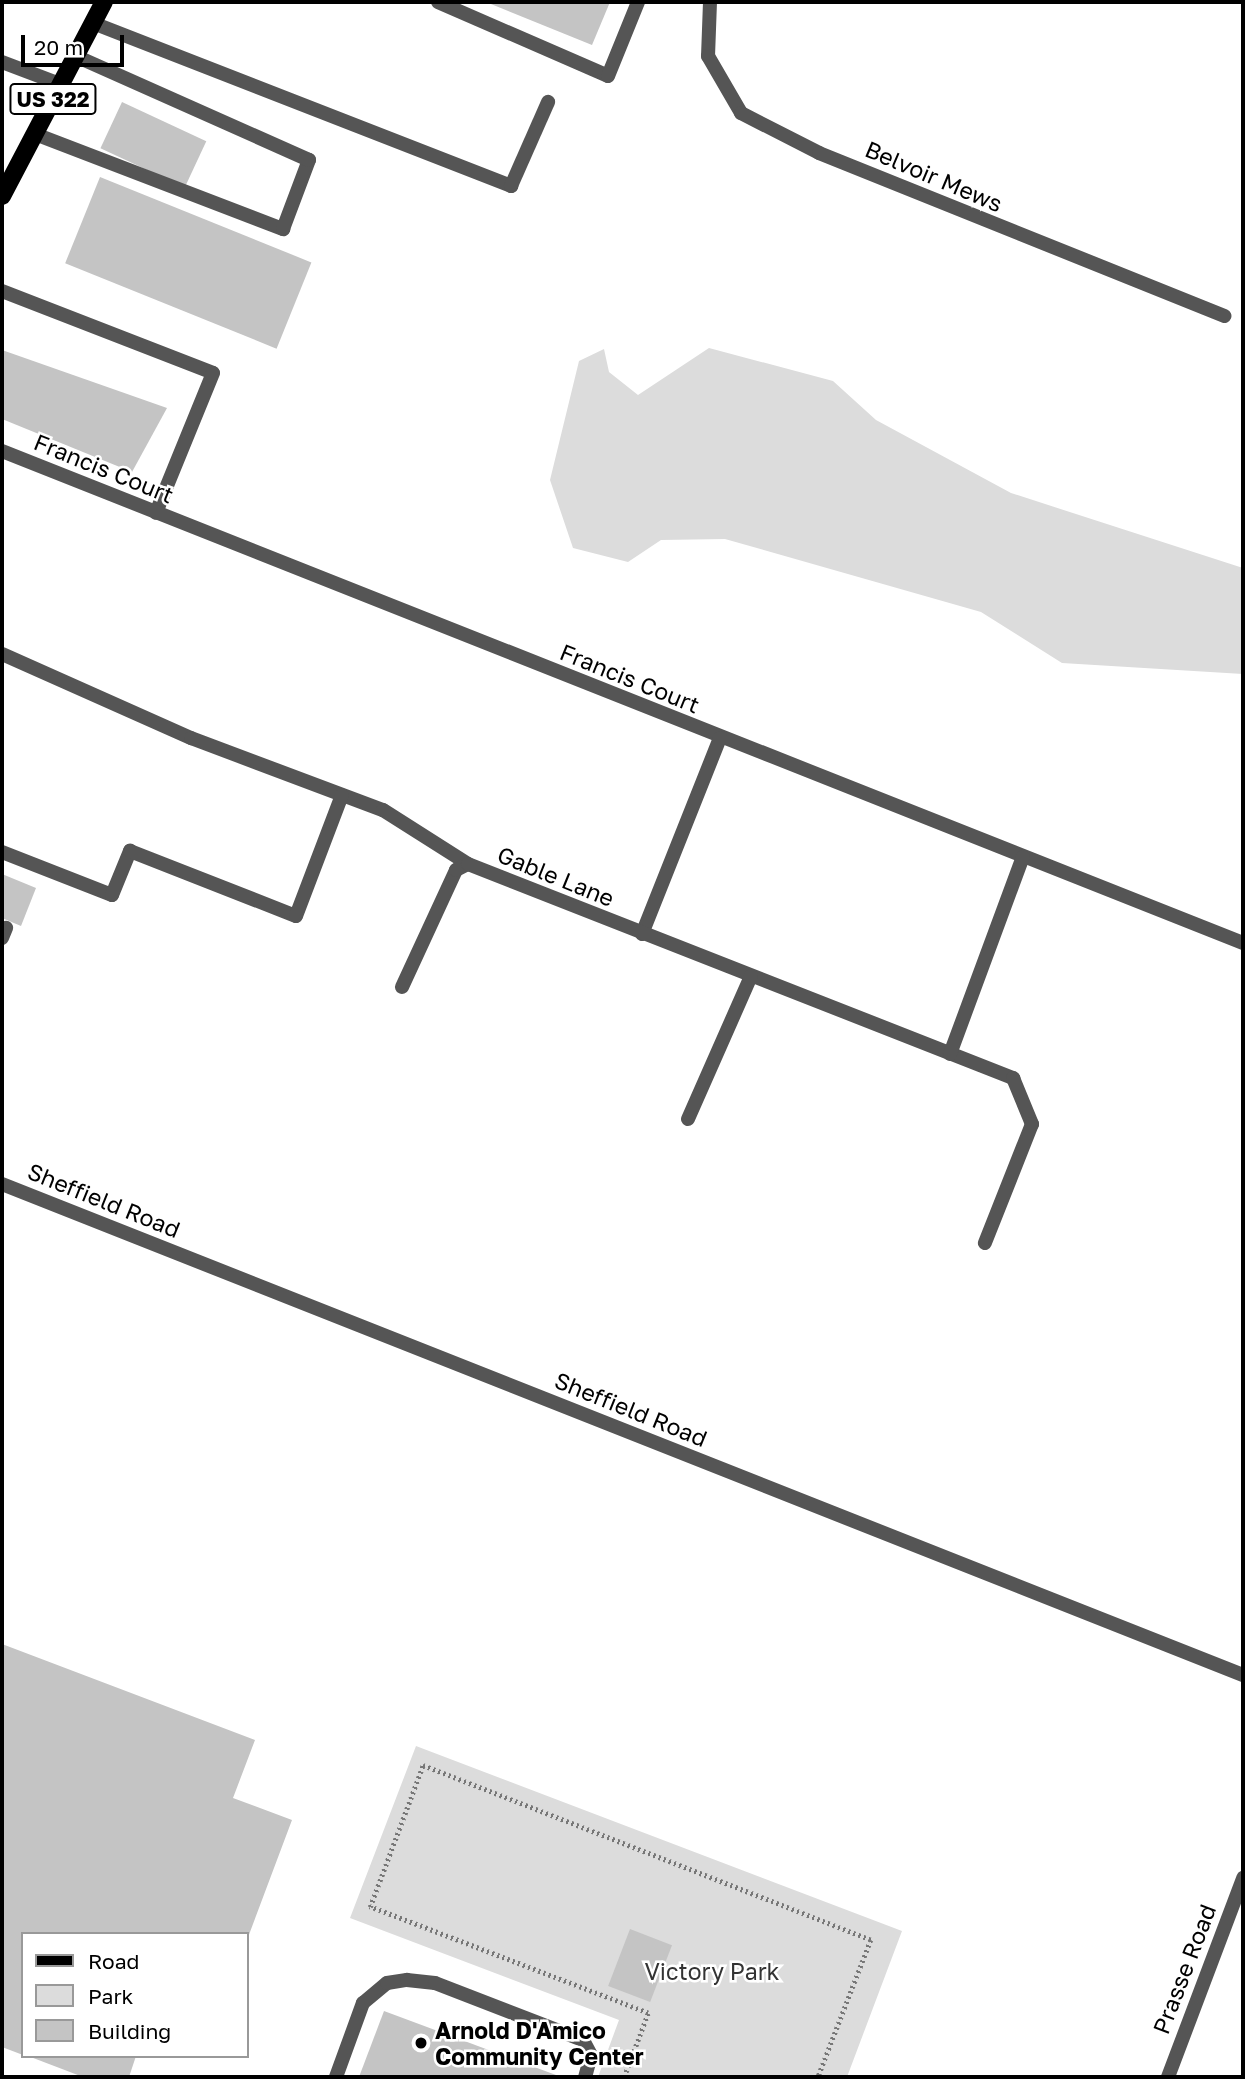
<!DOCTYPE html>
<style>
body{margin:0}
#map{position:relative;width:1245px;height:2079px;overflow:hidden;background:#fff;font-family:"Golos Text",sans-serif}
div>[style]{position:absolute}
.green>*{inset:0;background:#dcdcdc}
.building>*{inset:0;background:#c4c4c4;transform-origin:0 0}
.path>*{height:4.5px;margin-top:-2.25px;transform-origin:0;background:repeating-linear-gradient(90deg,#777 0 2px,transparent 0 5.5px)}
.lane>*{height:14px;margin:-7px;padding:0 7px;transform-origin:7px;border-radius:7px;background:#555}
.street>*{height:14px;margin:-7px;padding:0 7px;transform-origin:7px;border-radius:7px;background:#555}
.primary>*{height:18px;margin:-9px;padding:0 9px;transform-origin:9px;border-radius:9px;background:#000}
.dots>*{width:19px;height:19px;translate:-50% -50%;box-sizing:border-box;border:4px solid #fff;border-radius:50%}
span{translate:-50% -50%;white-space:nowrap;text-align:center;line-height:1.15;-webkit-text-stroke:5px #fff;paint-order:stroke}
.shield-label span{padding:2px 5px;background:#fff;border:2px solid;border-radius:5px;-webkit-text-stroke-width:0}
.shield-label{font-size:21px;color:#000;font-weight:700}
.street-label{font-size:23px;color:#000}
.park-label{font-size:23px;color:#333}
.poi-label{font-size:23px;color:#000;font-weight:700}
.left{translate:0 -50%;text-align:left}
.frame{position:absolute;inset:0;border:4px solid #000;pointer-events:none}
.legend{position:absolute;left:21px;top:1932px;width:228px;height:126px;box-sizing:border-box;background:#fff;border:2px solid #999;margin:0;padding:9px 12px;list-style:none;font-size:21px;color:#000}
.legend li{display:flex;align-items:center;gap:14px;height:35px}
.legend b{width:35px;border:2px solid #999}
.scale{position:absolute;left:21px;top:35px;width:103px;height:32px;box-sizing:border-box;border:4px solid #000;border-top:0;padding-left:9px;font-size:21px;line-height:24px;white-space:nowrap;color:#000;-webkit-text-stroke:5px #fff;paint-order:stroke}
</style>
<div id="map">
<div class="green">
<div style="clip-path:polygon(709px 348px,833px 381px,876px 420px,1011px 493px,1243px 568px,1243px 674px,1062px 663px,981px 612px,725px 539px,661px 540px,628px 562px,573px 548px,550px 480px,579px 361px,604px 349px,609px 372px,638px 395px)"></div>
<div style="clip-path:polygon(416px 1746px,902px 1931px,847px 2077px,598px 2077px,619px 2020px,350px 1918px)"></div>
</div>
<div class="building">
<div style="clip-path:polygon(486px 2px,610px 2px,592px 45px)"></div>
<div style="left:122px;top:102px;width:93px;height:51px;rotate:25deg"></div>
<div style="left:100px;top:177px;width:228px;height:93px;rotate:22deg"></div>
<div style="clip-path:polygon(2px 350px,167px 408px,132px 472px,2px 419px)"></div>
<div style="clip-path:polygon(2px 874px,36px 888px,21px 926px,2px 918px)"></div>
<div style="clip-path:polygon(2px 1644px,255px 1740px,233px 1798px,292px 1820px,247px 1940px,247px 1934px,23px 1934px,23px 2055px,2px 2047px)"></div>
<div style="left:630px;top:1929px;width:45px;height:61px;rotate:21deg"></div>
<div style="clip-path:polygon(384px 2011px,556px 2075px,359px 2077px)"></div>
<div style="clip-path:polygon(28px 2056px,136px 2056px,129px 2077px,83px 2077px)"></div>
</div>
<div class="path">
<div style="left:624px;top:2077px;width:68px;rotate:-69.4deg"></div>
<div style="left:648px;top:2013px;width:298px;rotate:-159.1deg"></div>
<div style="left:370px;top:1907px;width:152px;rotate:-69.5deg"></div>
<div style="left:423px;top:1765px;width:481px;rotate:21.3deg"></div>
<div style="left:871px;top:1940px;width:147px;rotate:111.1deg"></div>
</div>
<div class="lane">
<div style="left:438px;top:2px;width:185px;rotate:23.5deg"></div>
<div style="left:608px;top:76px;width:80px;rotate:-67.9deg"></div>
<div style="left:93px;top:23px;width:449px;rotate:21.3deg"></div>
<div style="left:511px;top:186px;width:92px;rotate:-66.2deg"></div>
<div style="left:2px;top:62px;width:62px;rotate:20.8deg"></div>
<div style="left:35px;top:134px;width:266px;rotate:21deg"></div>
<div style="left:283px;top:229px;width:74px;rotate:-69.4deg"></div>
<div style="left:309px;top:160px;width:256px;rotate:-156deg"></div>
<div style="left:2px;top:291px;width:226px;rotate:21.2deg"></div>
<div style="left:213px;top:373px;width:151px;rotate:112.2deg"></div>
<div style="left:2px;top:654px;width:207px;rotate:24deg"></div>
<div style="left:191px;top:738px;width:205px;rotate:20.6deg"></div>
<div style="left:383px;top:810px;width:101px;rotate:32.4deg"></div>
<div style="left:2px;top:852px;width:118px;rotate:21.4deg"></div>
<div style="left:112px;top:895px;width:48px;rotate:-67.8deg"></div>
<div style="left:130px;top:851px;width:178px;rotate:21.4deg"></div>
<div style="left:296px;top:916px;width:129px;rotate:-69.2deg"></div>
<div style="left:2px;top:938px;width:11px;rotate:-68deg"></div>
<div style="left:336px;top:2077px;width:79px;rotate:-70deg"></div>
<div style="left:363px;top:2003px;width:31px;rotate:-40deg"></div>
<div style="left:387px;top:1983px;width:20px;rotate:-9deg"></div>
<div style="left:407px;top:1980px;width:28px;rotate:6deg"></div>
<div style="left:435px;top:1983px;width:159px;rotate:21.1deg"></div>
<div style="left:583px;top:2040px;width:17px;rotate:62deg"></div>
<div style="left:591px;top:2055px;width:23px;rotate:105deg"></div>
</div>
<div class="street">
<div style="left:710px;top:2px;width:54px;rotate:92.1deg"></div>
<div style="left:708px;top:56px;width:66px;rotate:59.9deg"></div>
<div style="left:741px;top:113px;width:88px;rotate:27.1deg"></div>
<div style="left:819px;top:153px;width:437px;rotate:21.9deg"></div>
<div style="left:2px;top:451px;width:1335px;rotate:21.63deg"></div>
<div style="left:642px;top:934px;width:211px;rotate:-68.3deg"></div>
<div style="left:402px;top:987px;width:129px;rotate:-65.2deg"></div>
<div style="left:456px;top:870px;width:13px;rotate:-27deg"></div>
<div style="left:468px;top:864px;width:586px;rotate:21.44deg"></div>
<div style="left:1013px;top:1078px;width:50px;rotate:67.6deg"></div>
<div style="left:1032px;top:1124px;width:128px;rotate:111.6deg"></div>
<div style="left:950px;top:1054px;width:210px;rotate:-69.7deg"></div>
<div style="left:688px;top:1119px;width:156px;rotate:-66.2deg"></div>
<div style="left:2px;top:1184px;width:1335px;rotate:21.59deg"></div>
<div style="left:1168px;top:2077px;width:213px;rotate:-69.3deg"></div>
</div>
<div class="primary">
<div style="left:2px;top:196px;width:219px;rotate:-62.3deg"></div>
</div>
<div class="dots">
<div style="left:421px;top:2043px;background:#000"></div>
</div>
<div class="shield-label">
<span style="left:53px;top:99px">US 322</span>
</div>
<div class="street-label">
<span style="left:934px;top:176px;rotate:23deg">Belvoir Mews</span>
<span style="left:104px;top:468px;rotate:22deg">Francis Court</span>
<span style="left:630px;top:678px;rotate:22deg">Francis Court</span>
<span style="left:556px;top:876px;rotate:22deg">Gable Lane</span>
<span style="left:104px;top:1200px;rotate:22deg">Sheffield Road</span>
<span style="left:631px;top:1409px;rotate:22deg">Sheffield Road</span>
<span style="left:1184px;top:1969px;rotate:-69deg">Prasse Road</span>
</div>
<div class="park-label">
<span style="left:712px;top:1971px">Victory Park</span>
</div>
<div class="poi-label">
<span class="left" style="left:435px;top:2043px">Arnold D'Amico<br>Community Center</span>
</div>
<div class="frame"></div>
<ul class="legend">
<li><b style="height:9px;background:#000"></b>Road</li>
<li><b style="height:19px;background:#dcdcdc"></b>Park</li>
<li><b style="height:19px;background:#c4c4c4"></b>Building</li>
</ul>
<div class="scale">20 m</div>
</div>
